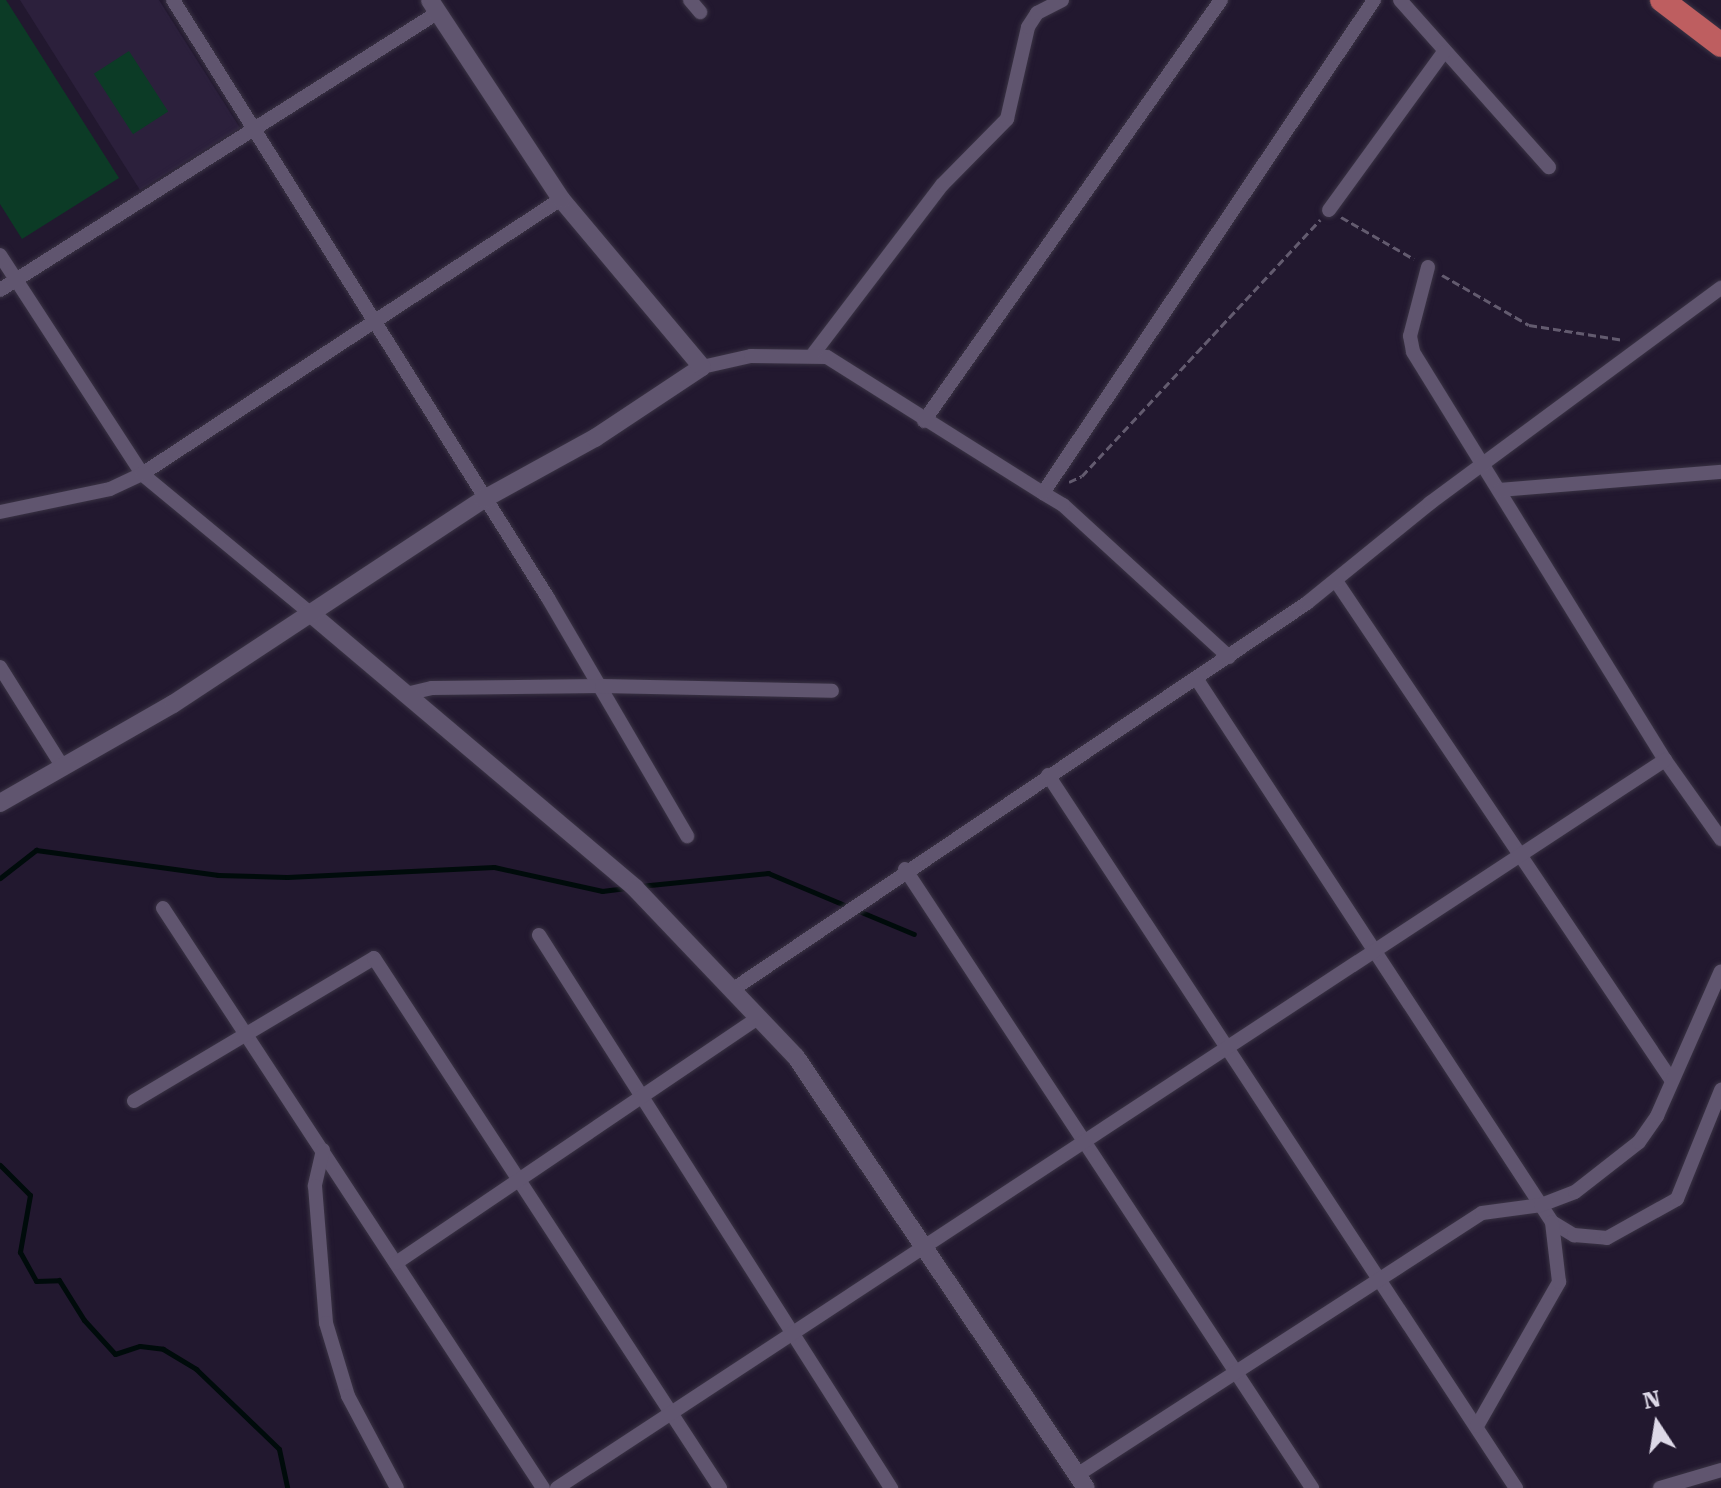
<!DOCTYPE html>
<style>
body{margin:0}
#map{position:relative;width:1721px;height:1488px;overflow:hidden;background:#22182f;font-family:"Roboto Serif",serif}
div>[style]{position:absolute}
.built>*{inset:0;background:#2c203c}
.green>*{inset:0;background:#0c3b26;transform-origin:0 0}
.stream>*{height:5px;margin:-2.5px;padding:0 2.5px;transform-origin:2.5px;border-radius:2.5px;background:#000b0b}
.path>*{height:3px;margin-top:-1.5px;transform-origin:0;background:repeating-linear-gradient(90deg,#635b6f 0 8px,transparent 0 12px)}
.roads{filter:drop-shadow(0 0 2px #3a3344) drop-shadow(0 0 2px #3a3344)}
.minor>*{height:14px;margin:-7px;padding:0 7px;transform-origin:7px;border-radius:7px;background:#60556f}
.tertiary>*{height:18px;margin:-9px;padding:0 9px;transform-origin:9px;border-radius:9px;background:#60556f}
.trunk>*{height:24px;margin:-12px;padding:0 12px;transform-origin:12px;border-radius:12px;background:#be5e60}
span{translate:-50% -50%;white-space:nowrap;text-align:center;line-height:1.15;-webkit-text-stroke:6px #22182f;paint-order:stroke}
.north{position:absolute;left:1617px;top:1384px;width:80px;height:80px;-webkit-text-stroke:6px #22182f;paint-order:stroke;rotate:348deg;font-size:22px;font-weight:700;line-height:32px;text-align:center;color:#ddd8e7}
.north::after{content:'';display:block;margin:auto;width:28px;height:36px;background:#ddd8e7;clip-path:polygon(50% 0,100% 100%,50% 72%,0 100%)}
</style>
<div id="map">
<div class="built">
<div style="clip-path:polygon(20px 0,159px 0,240px 128px,140px 190px)"></div>
</div>
<div class="green">
<div style="clip-path:polygon(0 0,6px 0,119px 178px,22px 239px,0 204px)"></div>
<div style="left:129px;top:51px;width:72px;height:42px;rotate:57deg"></div>
</div>
<div class="stream">
<div style="left:0;top:878px;width:46px;rotate:-37.9deg"></div>
<div style="left:36px;top:850px;width:184px;rotate:7.8deg"></div>
<div style="left:218px;top:875px;width:69px;rotate:1.7deg"></div>
<div style="left:287px;top:877px;width:207px;rotate:-2.8deg"></div>
<div style="left:494px;top:867px;width:111px;rotate:12.5deg"></div>
<div style="left:602px;top:891px;width:24px;rotate:-7deg"></div>
<div style="left:640px;top:886px;width:129px;rotate:-5.8deg"></div>
<div style="left:768px;top:873px;width:158px;rotate:22.7deg"></div>
<div style="left:0;top:1165px;width:42px;rotate:45deg"></div>
<div style="left:30px;top:1195px;width:58px;rotate:100deg"></div>
<div style="left:20px;top:1252px;width:33px;rotate:61deg"></div>
<div style="left:36px;top:1281px;width:23px;rotate:-2deg"></div>
<div style="left:59px;top:1280px;width:47px;rotate:58deg"></div>
<div style="left:84px;top:1320px;width:46px;rotate:47.6deg"></div>
<div style="left:115px;top:1354px;width:26px;rotate:-18deg"></div>
<div style="left:140px;top:1346px;width:23px;rotate:7deg"></div>
<div style="left:163px;top:1349px;width:39px;rotate:31deg"></div>
<div style="left:196px;top:1369px;width:115px;rotate:43.9deg"></div>
<div style="left:279px;top:1449px;width:40px;rotate:78deg"></div>
</div>
<div class="path">
<div style="left:1341px;top:217px;width:84px;rotate:29.9deg"></div>
<div style="left:1442px;top:275px;width:100px;rotate:29.9deg"></div>
<div style="left:1529px;top:325px;width:96px;rotate:9deg"></div>
<div style="left:1069px;top:482px;width:14px;rotate:-25deg"></div>
<div style="left:1082px;top:476px;width:350px;rotate:-47.1deg"></div>
</div>
<div class="roads">
<div class="minor">
<div style="left:173px;top:0;width:706px;rotate:57.91deg"></div>
<div style="left:548px;top:598px;width:276px;rotate:59.7deg"></div>
<div style="left:690px;top:0;width:16px;rotate:50deg"></div>
<div style="left:1400px;top:0;width:224px;rotate:48.3deg"></div>
<div style="left:1329px;top:210px;width:195px;rotate:-54deg"></div>
<div style="left:0;top:255px;width:261px;rotate:57deg"></div>
<div style="left:142px;top:474px;width:218px;rotate:39.6deg"></div>
<div style="left:1428px;top:267px;width:71px;rotate:104.6deg"></div>
<div style="left:1410px;top:336px;width:16px;rotate:79deg"></div>
<div style="left:1413px;top:352px;width:480px;rotate:58.3deg"></div>
<div style="left:1665px;top:760px;width:97px;rotate:54.7deg"></div>
<div style="left:0;top:290px;width:517px;rotate:-32.37deg"></div>
<div style="left:814px;top:353px;width:211px;rotate:-52.7deg"></div>
<div style="left:942px;top:185px;width:93px;rotate:-45.4deg"></div>
<div style="left:1007px;top:119px;width:94px;rotate:-77.1deg"></div>
<div style="left:1028px;top:27px;width:17px;rotate:-57deg"></div>
<div style="left:1037px;top:13px;width:28px;rotate:-27deg"></div>
<div style="left:702px;top:367px;width:50px;rotate:-12.7deg"></div>
<div style="left:751px;top:356px;width:76px;rotate:0.8deg"></div>
<div style="left:827px;top:357px;width:255px;rotate:32.2deg"></div>
<div style="left:924px;top:421px;width:515px;rotate:-54.8deg"></div>
<div style="left:1500px;top:490px;width:222px;rotate:-4.7deg"></div>
<div style="left:0;top:512px;width:112px;rotate:-11.8deg"></div>
<div style="left:110px;top:489px;width:35px;rotate:-25deg"></div>
<div style="left:142px;top:474px;width:501px;rotate:-33.28deg"></div>
<div style="left:1336px;top:581px;width:602px;rotate:56.1deg"></div>
<div style="left:1229px;top:657px;width:225px;rotate:-137.5deg"></div>
<div style="left:1063px;top:505px;width:23px;rotate:-149deg"></div>
<div style="left:1043px;top:493px;width:594px;rotate:-56.12deg"></div>
<div style="left:0;top:667px;width:117px;rotate:57.9deg"></div>
<div style="left:1196px;top:678px;width:650px;rotate:56.8deg"></div>
<div style="left:1552px;top:1222px;width:26px;rotate:31deg"></div>
<div style="left:1574px;top:1235px;width:33px;rotate:5deg"></div>
<div style="left:1607px;top:1238px;width:80px;rotate:-29.1deg"></div>
<div style="left:1677px;top:1199px;width:118px;rotate:-68deg"></div>
<div style="left:406px;top:694px;width:27px;rotate:-13deg"></div>
<div style="left:432px;top:688px;width:170px;rotate:-0.7deg"></div>
<div style="left:602px;top:686px;width:230px;rotate:1.2deg"></div>
<div style="left:1048px;top:775px;width:853px;rotate:56.72deg"></div>
<div style="left:905px;top:869px;width:741px;rotate:56.67deg"></div>
<div style="left:163px;top:908px;width:693px;rotate:56.77deg"></div>
<div style="left:539px;top:935px;width:656px;rotate:57.52deg"></div>
<div style="left:732px;top:990px;width:693px;rotate:-33.94deg"></div>
<div style="left:1307px;top:603px;width:159px;rotate:-39.1deg"></div>
<div style="left:1430px;top:503px;width:362px;rotate:-36.5deg"></div>
<div style="left:134px;top:1101px;width:279px;rotate:-30.8deg"></div>
<div style="left:374px;top:958px;width:633px;rotate:56.86deg"></div>
<div style="left:323px;top:1150px;width:37px;rotate:103deg"></div>
<div style="left:315px;top:1186px;width:137px;rotate:85.4deg"></div>
<div style="left:326px;top:1323px;width:76px;rotate:73.2deg"></div>
<div style="left:348px;top:1396px;width:104px;rotate:62deg"></div>
<div style="left:396px;top:1263px;width:437px;rotate:-34.1deg"></div>
<div style="left:1477px;top:1426px;width:166px;rotate:-60.3deg"></div>
<div style="left:1559px;top:1282px;width:60px;rotate:-96.7deg"></div>
<div style="left:1077px;top:1475px;width:482px;rotate:-32.9deg"></div>
<div style="left:1482px;top:1213px;width:60px;rotate:-7.7deg"></div>
<div style="left:1541px;top:1205px;width:36px;rotate:-21deg"></div>
<div style="left:1575px;top:1192px;width:81px;rotate:-38deg"></div>
<div style="left:1639px;top:1142px;width:32px;rotate:-55deg"></div>
<div style="left:1657px;top:1116px;width:158px;rotate:-66.2deg"></div>
<div style="left:557px;top:1488px;width:1326px;rotate:-33.31deg"></div>
<div style="left:1660px;top:1488px;width:64px;rotate:-16.4deg"></div>
</div>
<div class="tertiary">
<div style="left:310px;top:613px;width:426px;rotate:40.2deg"></div>
<div style="left:635px;top:888px;width:233px;rotate:46.4deg"></div>
<div style="left:796px;top:1057px;width:519px;rotate:56.07deg"></div>
<div style="left:0;top:803px;width:199px;rotate:-29.8deg"></div>
<div style="left:173px;top:704px;width:372px;rotate:-33.4deg"></div>
<div style="left:484px;top:499px;width:127px;rotate:-28.8deg"></div>
<div style="left:595px;top:438px;width:128px;rotate:-33.6deg"></div>
<div style="left:702px;top:367px;width:219px;rotate:-130deg"></div>
<div style="left:561px;top:199px;width:238px;rotate:-123.4deg"></div>
</div>
<div class="trunk">
<div style="left:1662px;top:0;width:74px;rotate:37.3deg"></div>
</div>
</div>
<div class="north">N</div>
</div>
